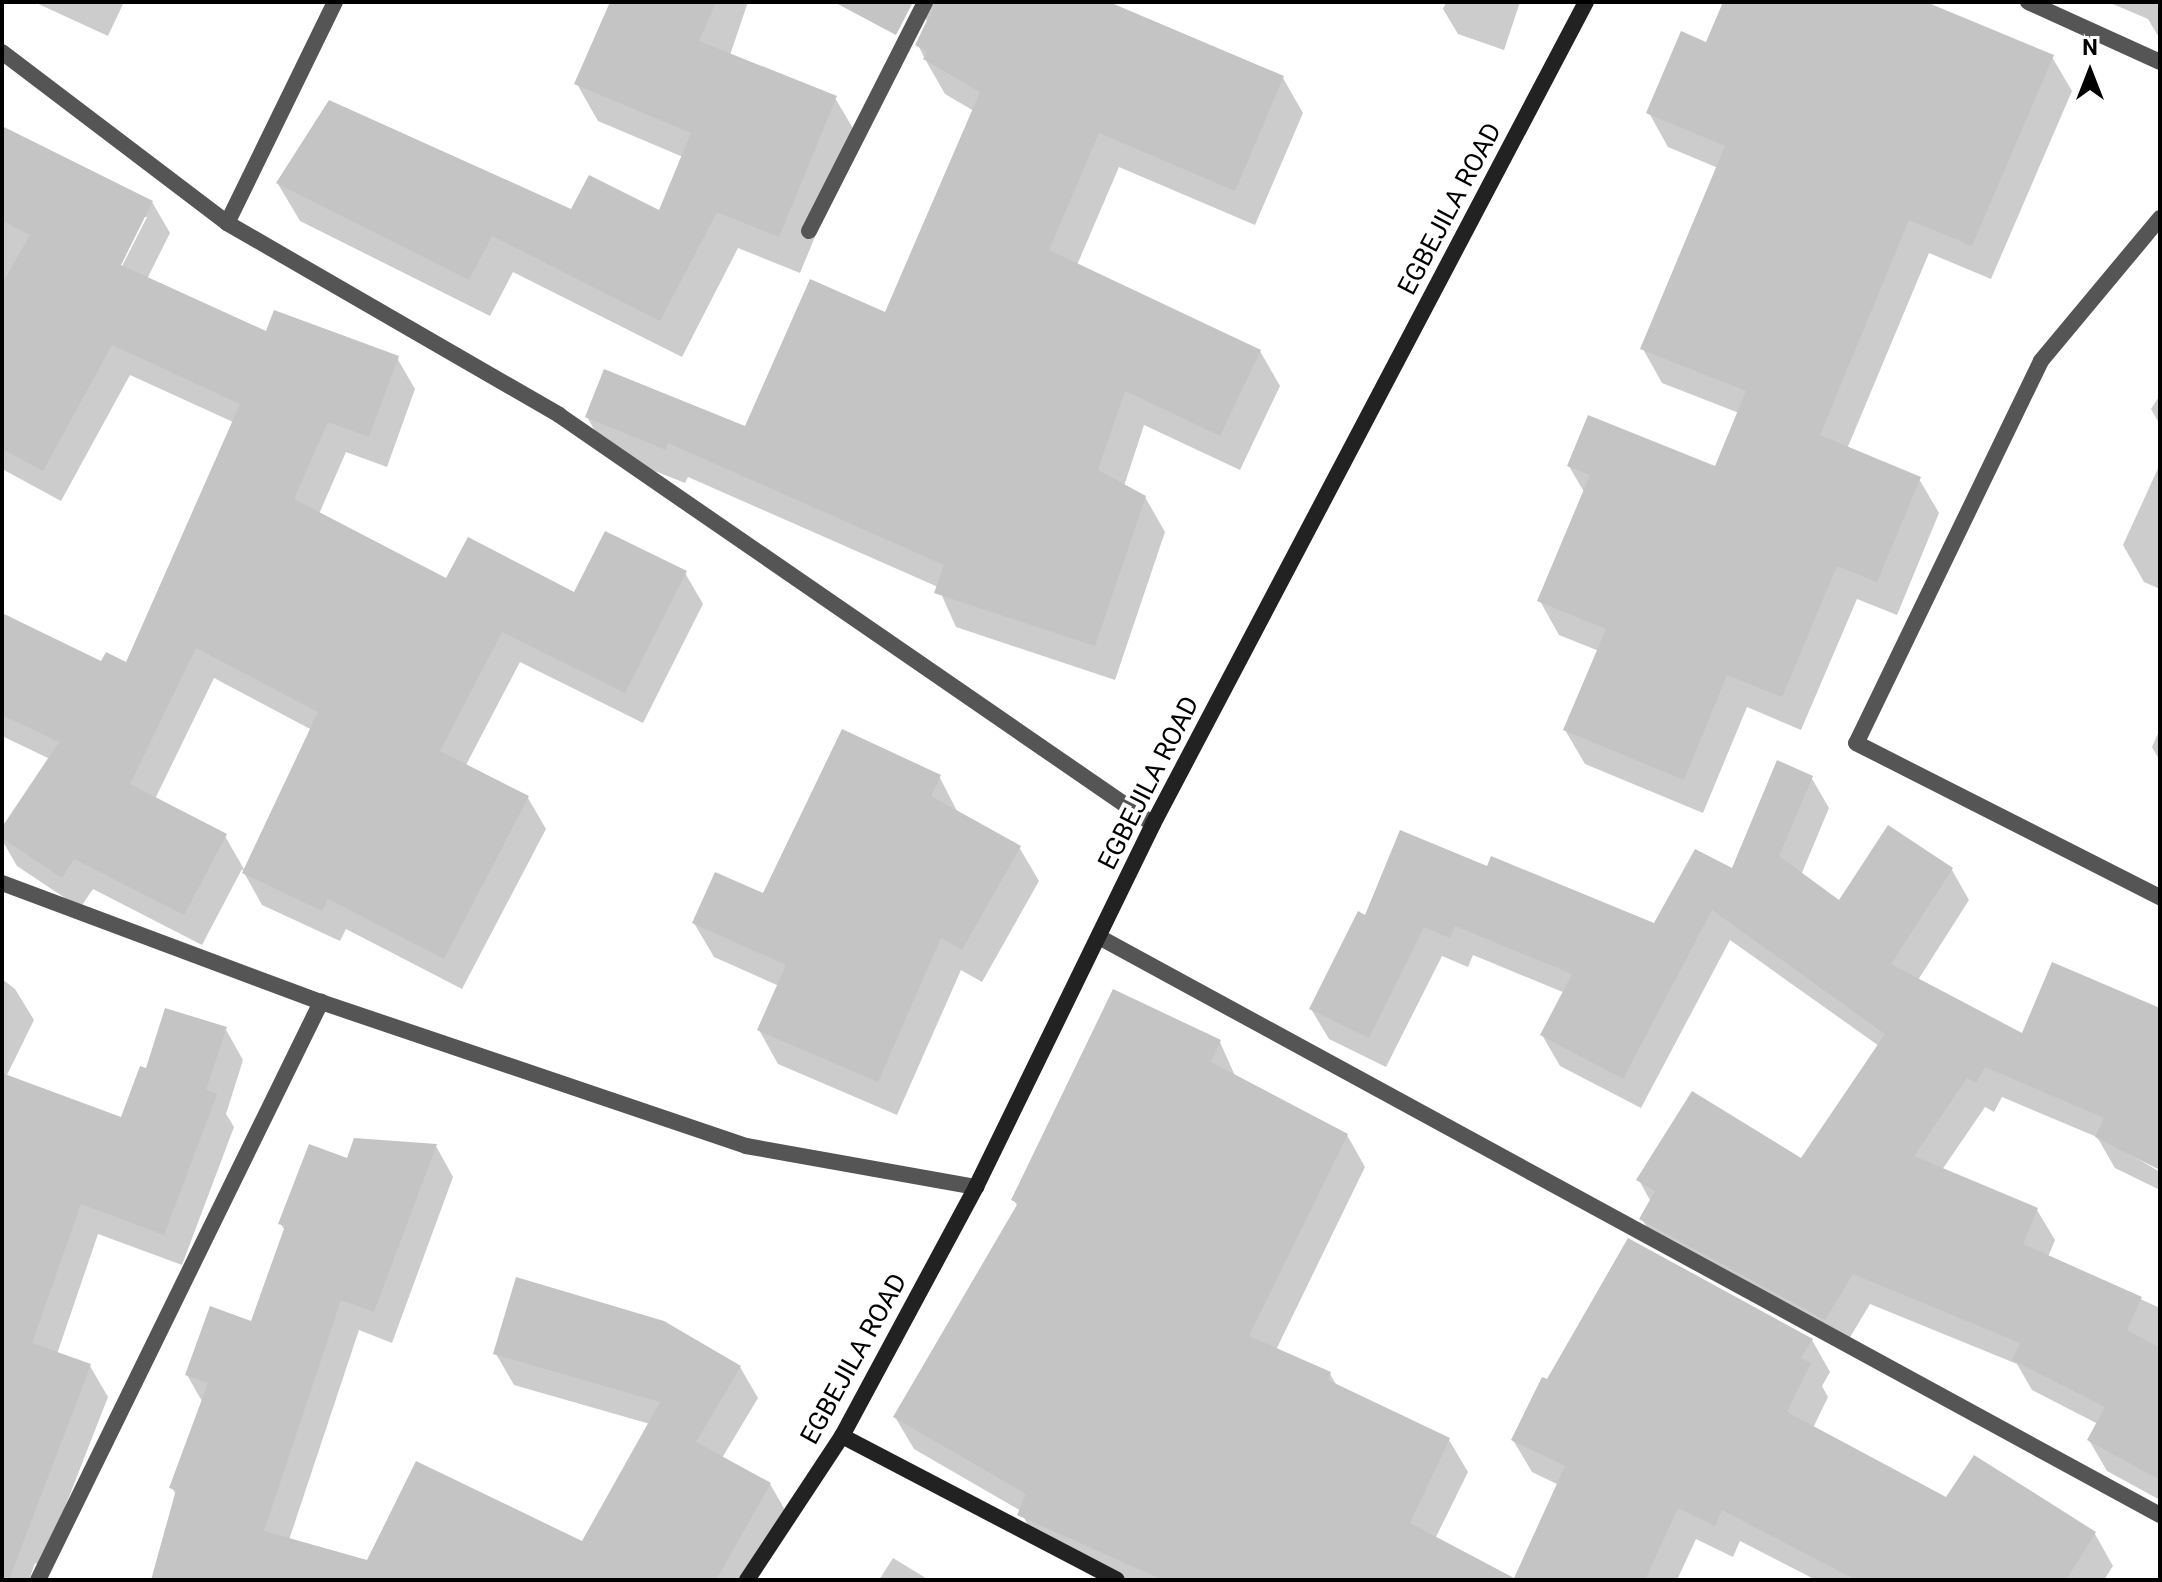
<!DOCTYPE html>
<style>
body{margin:0}
#map{position:relative;width:2162px;height:1582px;overflow:hidden;background:#fff;font-family:Roboto,sans-serif}
div>[style]{position:absolute}
.shadow>*{inset:0;background:#0003}
.building>*{inset:0;background:#c4c4c4}
.street>*{height:16px;margin:-8px;padding:0 8px;transform-origin:8px;border-radius:8px;background:#555}
.secondary>*{height:16px;margin:-8px;padding:0 8px;transform-origin:8px;border-radius:8px;background:#222}
span{translate:-50% -50%;white-space:nowrap;text-align:center;line-height:1.15;-webkit-text-stroke:8px #fff;paint-order:stroke}
.street-label{font-size:26px;color:#000}
.frame{position:absolute;inset:0;border:4px solid #000;pointer-events:none}
.north{position:absolute;left:2050px;top:32px;width:80px;height:80px;-webkit-text-stroke:6px #fff;paint-order:stroke;rotate:0deg;font-size:22px;font-weight:700;line-height:32px;text-align:center;color:#000}
.north::after{content:'';display:block;margin:auto;width:28px;height:36px;background:#000;clip-path:polygon(50% 0,100% 100%,50% 72%,0 100%)}
</style>
<div id="map">
<div class="shadow">
<div style="clip-path:polygon(34px 2px,124px 2px,108px 36px)"></div>
<div style="clip-path:polygon(612px 2px,748px 2px,730px 55px,835px 98px,857px 135px,800px 273px,738px 248px,682px 357px,513px 272px,490px 316px,300px 221px,278px 184px,572px 212px,660px 213px,683px 157px,598px 121px,577px 84px)"></div>
<div style="clip-path:polygon(916px 2px,1104px 2px,1283px 78px,1303px 113px,1255px 225px,1119px 167px,1077px 265px,1260px 351px,1280px 386px,1240px 470px,1144px 425px,1124px 486px,1145px 497px,1165px 532px,1115px 680px,956px 627px,938px 587px,688px 477px,685px 483px,607px 452px,587px 417px,746px 428px,886px 314px,974px 111px,945px 94px,925px 59px,918px 45px,928px 23px)"></div>
<div style="clip-path:polygon(1446px 2px,1520px 2px,1504px 50px,1458px 34px,1443px 9px)"></div>
<div style="clip-path:polygon(1725px 2px,1921px 2px,2052px 57px,2072px 91px,1991px 279px,1929px 253px,1847px 449px,1919px 479px,1939px 513px,1897px 615px,1857px 599px,1801px 730px,1747px 707px,1703px 813px,1585px 764px,1565px 730px,1599px 651px,1559px 635px,1540px 601px,1584px 492px,1569px 466px,1716px 469px,1739px 413px,1662px 383px,1643px 349px,1718px 168px,1668px 147px,1649px 113px,1707px 44px)"></div>
<div style="clip-path:polygon(2108px 2px,2160px 2px,2160px 39px,2148px 19px)"></div>
<div style="clip-path:polygon(evenodd,2px 128px,152px 202px,170px 233px,147px 279px,267px 334px,397px 358px,415px 389px,387px 467px,346px 452px,319px 514px,447px 581px,575px 595px,685px 573px,703px 604px,643px 723px,520px 662px,466px 765px,528px 798px,546px 829px,462px 989px,346px 929px,340px 941px,262px 905px,242px 869px,202px 945px,93px 889px,80px 908px,17px 866px,2px 840px,2px 830px,50px 759px,2px 736px,2px 619px,102px 664px,127px 664px,233px 422px,130px 375px,61px 501px,2px 469px,2px 128px,143px 217px,147px 217px,118px 274px,115px 273px,143px 217px,2px 128px,214px 678px,312px 730px,245px 871px,225px 836px,155px 799px,214px 678px)"></div>
<div style="clip-path:polygon(2160px 395px,2160px 425px,2151px 409px)"></div>
<div style="clip-path:polygon(2160px 464px,2160px 589px,2144px 582px,2123px 545px)"></div>
<div style="clip-path:polygon(2160px 729px,2160px 761px,2152px 747px)"></div>
<div style="clip-path:polygon(939px 776px,958px 813px,1019px 847px,1039px 881px,982px 982px,961px 970px,897px 1115px,778px 1064px,759px 1030px,779px 986px,714px 957px,694px 923px,764px 896px)"></div>
<div style="clip-path:polygon(1811px 777px,1829px 808px,1801px 875px,1840px 903px,1952px 870px,1969px 900px,1918px 980px,2023px 1035px,2160px 1010px,2160px 1168px,2120px 1148px,2160px 1172px,2160px 1190px,2115px 1168px,2097px 1137px,2002px 1097px,1994px 1112px,1985px 1107px,1942px 1170px,2037px 1210px,2055px 1240px,2048px 1257px,2160px 1308px,2160px 1500px,2107px 1471px,2089px 1440px,2098px 1424px,2032px 1390px,2017px 1364px,1870px 1304px,1843px 1349px,1659px 1249px,1642px 1219px,1651px 1202px,1639px 1180px,1801px 1160px,1879px 1046px,1730px 940px,1641px 1108px,1560px 1066px,1542px 1035px,1565px 993px,1473px 955px,1468px 967px,1442px 956px,1386px 1067px,1329px 1039px,1311px 1009px,1366px 917px,1488px 868px,1655px 925px,1733px 871px)"></div>
<div style="clip-path:polygon(2px 979px,15px 989px,34px 1020px,6px 1077px,122px 1119px,147px 1071px,225px 1028px,243px 1060px,226px 1114px,234px 1127px,182px 1265px,98px 1234px,57px 1354px,90px 1366px,108px 1397px,42px 1566px,35px 1563px,29px 1580px,2px 1580px)"></div>
<div style="clip-path:polygon(1220px 1042px,1236px 1078px,1347px 1135px,1365px 1167px,1276px 1350px,1330px 1374px,1337px 1386px,1449px 1440px,1468px 1472px,1435px 1539px,1513px 1580px,1112px 1580px,1038px 1547px,1021px 1511px,914px 1449px,895px 1417px,1018px 1207px,1013px 1199px)"></div>
<div style="clip-path:polygon(436px 1146px,453px 1177px,392px 1343px,359px 1330px,289px 1540px,368px 1562px,583px 1544px,650px 1424px,514px 1385px,496px 1354px,740px 1367px,758px 1398px,722px 1458px,770px 1484px,788px 1515px,751px 1580px,158px 1580px,177px 1496px,172px 1488px,203px 1403px,187px 1375px,253px 1324px,285px 1231px,281px 1224px,348px 1160px)"></div>
<div style="clip-path:polygon(1812px 1340px,1830px 1372px,1822px 1386px,1828px 1397px,1813px 1428px,1947px 1500px,1974px 1457px,2095px 1534px,2113px 1566px,2104px 1580px,1816px 1580px,1740px 1541px,1733px 1557px,1696px 1539px,1677px 1580px,1516px 1580px,1559px 1485px,1532px 1472px,1513px 1440px,1548px 1382px)"></div>
<div style="clip-path:polygon(893px 1558px,929px 1580px,879px 1580px)"></div>
</div>
<div class="building">
<div style="clip-path:polygon(610px 2px,716px 2px,699px 41px,837px 96px,779px 237px,717px 212px,660px 321px,492px 236px,469px 280px,276px 183px,329px 100px,571px 209px,589px 175px,659px 210px,691px 133px,574px 84px)"></div>
<div style="clip-path:polygon(834px 2px,913px 2px,896px 35px)"></div>
<div style="clip-path:polygon(936px 2px,1109px 2px,1284px 76px,1235px 191px,1099px 133px,1049px 250px,1261px 350px,1220px 436px,1125px 391px,1098px 470px,1146px 496px,1095px 646px,934px 593px,944px 565px,668px 443px,666px 450px,585px 417px,604px 369px,745px 426px,810px 279px,885px 312px,980px 92px,923px 59px,927px 52px,915px 45px)"></div>
<div style="clip-path:polygon(1723px 2px,1926px 2px,2054px 55px,1972px 246px,1909px 220px,1820px 435px,1921px 477px,1877px 582px,1837px 566px,1782px 697px,1727px 675px,1684px 780px,1563px 730px,1606px 629px,1537px 601px,1590px 475px,1567px 466px,1588px 415px,1715px 466px,1746px 391px,1640px 349px,1725px 146px,1646px 113px,1681px 31px,1706px 42px)"></div>
<div style="clip-path:polygon(2px 126px,153px 201px,121px 265px,266px 331px,274px 310px,399px 356px,369px 437px,328px 422px,294px 499px,446px 578px,468px 537px,574px 592px,605px 531px,687px 571px,625px 693px,502px 632px,440px 751px,529px 796px,444px 959px,328px 899px,322px 911px,242px 873px,318px 712px,196px 648px,130px 784px,227px 834px,184px 915px,74px 859px,62px 878px,2px 838px,2px 827px,59px 742px,2px 715px,2px 613px,101px 661px,106px 652px,126px 662px,240px 404px,112px 345px,43px 471px,2px 449px,2px 284px,30px 235px,2px 221px)"></div>
<div style="clip-path:polygon(842px 729px,941px 775px,931px 796px,1021px 846px,962px 950px,941px 938px,878px 1082px,757px 1030px,786px 965px,692px 923px,715px 872px,763px 893px)"></div>
<div style="clip-path:polygon(1777px 760px,1813px 776px,1779px 856px,1839px 900px,1888px 825px,1953px 868px,1891px 964px,2022px 1033px,2052px 962px,2160px 1008px,2160px 1170px,2095px 1137px,2104px 1118px,1985px 1067px,1976px 1083px,1967px 1078px,1914px 1156px,2038px 1208px,2023px 1244px,2142px 1297px,2127px 1330px,2160px 1348px,2160px 1480px,2087px 1440px,2105px 1407px,2012px 1360px,2020px 1343px,1853px 1274px,1825px 1320px,1639px 1219px,1655px 1191px,1636px 1180px,1692px 1091px,1801px 1158px,1885px 1034px,1712px 910px,1623px 1079px,1540px 1035px,1572px 974px,1455px 926px,1450px 938px,1424px 927px,1369px 1038px,1309px 1009px,1358px 911px,1365px 915px,1400px 830px,1487px 866px,1491px 856px,1654px 923px,1695px 849px,1732px 868px)"></div>
<div style="clip-path:polygon(1113px 989px,1221px 1040px,1211px 1062px,1348px 1134px,1249px 1336px,1331px 1372px,1328px 1380px,1450px 1438px,1410px 1523px,1514px 1578px,1565px 1466px,1511px 1440px,1542px 1377px,1547px 1379px,1628px 1238px,1813px 1339px,1801px 1358px,1811px 1363px,1787px 1412px,1946px 1497px,1974px 1455px,2096px 1532px,2066px 1580px,1856px 1580px,1722px 1510px,1715px 1526px,1678px 1508px,1645px 1580px,1163px 1580px,1017px 1515px,1026px 1494px,893px 1417px,1018px 1203px,1011px 1200px)"></div>
<div style="clip-path:polygon(165px 1008px,227px 1027px,206px 1090px,217px 1094px,164px 1235px,81px 1204px,32px 1343px,91px 1364px,9px 1580px,2px 1580px,2px 1073px,121px 1117px,140px 1066px,146px 1068px)"></div>
<div style="clip-path:polygon(354px 1138px,437px 1144px,374px 1312px,341px 1300px,264px 1531px,367px 1560px,416px 1461px,582px 1541px,660px 1402px,493px 1354px,516px 1277px,664px 1321px,741px 1366px,696px 1442px,771px 1483px,716px 1580px,151px 1580px,176px 1490px,169px 1488px,208px 1383px,185px 1375px,210px 1306px,251px 1321px,285px 1226px,278px 1224px,309px 1144px,347px 1158px)"></div>
</div>
<div class="street">
<div style="left:335px;top:2px;width:246px;rotate:116deg"></div>
<div style="left:227px;top:223px;width:384px;rotate:30deg"></div>
<div style="left:559px;top:415px;width:721px;rotate:34.55deg"></div>
<div style="left:2028px;top:2px;width:145px;rotate:24.4deg"></div>
<div style="left:2px;top:52px;width:283px;rotate:37.2deg"></div>
<div style="left:2160px;top:218px;width:186px;rotate:129.8deg"></div>
<div style="left:2041px;top:361px;width:424px;rotate:115.8deg"></div>
<div style="left:1856px;top:743px;width:341px;rotate:26.9deg"></div>
<div style="left:809px;top:231px;width:257px;rotate:-63.1deg"></div>
<div style="left:2px;top:883px;width:340px;rotate:20.5deg"></div>
<div style="left:321px;top:1002px;width:449px;rotate:18.7deg"></div>
<div style="left:746px;top:1146px;width:234px;rotate:10.1deg"></div>
<div style="left:1099px;top:937px;width:1208px;rotate:28.58deg"></div>
<div style="left:38px;top:1580px;width:644px;rotate:-63.91deg"></div>
</div>
<div class="secondary">
<div style="left:842px;top:1436px;width:310px;rotate:27.6deg"></div>
<div style="left:747px;top:1580px;width:173px;rotate:-56.6deg"></div>
<div style="left:842px;top:1436px;width:283px;rotate:-61.7deg"></div>
<div style="left:976px;top:1187px;width:404px;rotate:-64deg"></div>
<div style="left:1153px;top:824px;width:929px;rotate:-62.22deg"></div>
</div>
<div class="street-label">
<span style="left:1450px;top:209px;rotate:-62deg">EGBEJILA ROAD</span>
<span style="left:1149px;top:783px;rotate:-63deg">EGBEJILA ROAD</span>
<span style="left:854px;top:1359px;rotate:-61deg">EGBEJILA ROAD</span>
</div>
<div class="frame"></div>
<div class="north">N</div>
</div>
